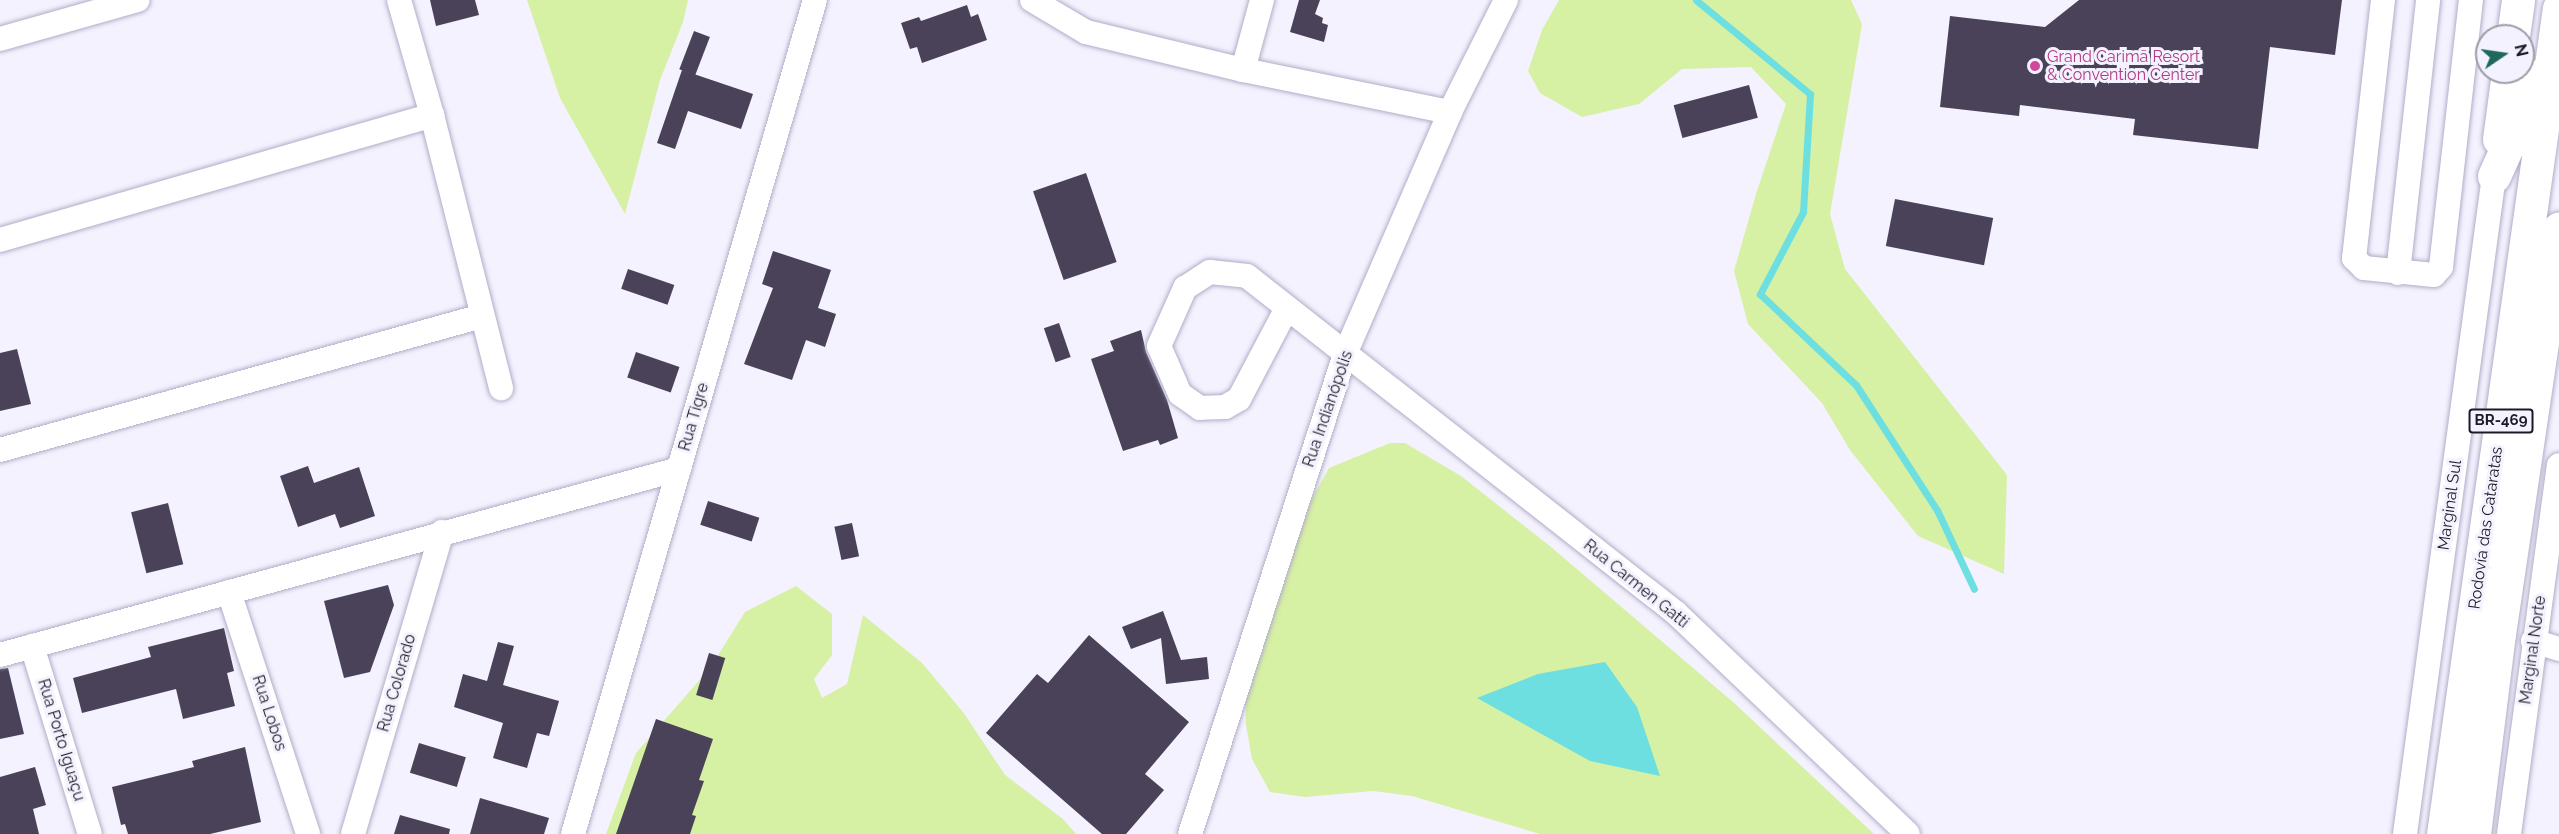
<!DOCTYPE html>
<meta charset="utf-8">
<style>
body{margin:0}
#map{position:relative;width:2559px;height:834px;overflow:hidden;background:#f4f2fe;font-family:Raleway,sans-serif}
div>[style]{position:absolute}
.green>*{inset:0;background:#d6f0a4}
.water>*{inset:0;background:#6ddfe0}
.stream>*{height:7px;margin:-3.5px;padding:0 3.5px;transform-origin:3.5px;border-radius:3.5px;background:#6ddfe0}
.building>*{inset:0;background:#494259;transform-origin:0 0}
.roads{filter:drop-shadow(0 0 2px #b1adc8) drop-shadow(0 0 2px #b1adc8)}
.minor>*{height:24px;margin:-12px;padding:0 12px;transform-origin:12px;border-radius:12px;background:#fff}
.highway>*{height:33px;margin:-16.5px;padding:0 16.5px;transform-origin:16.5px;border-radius:16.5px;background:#fff}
.dots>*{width:16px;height:16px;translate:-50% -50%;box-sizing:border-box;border:3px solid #f4f2fe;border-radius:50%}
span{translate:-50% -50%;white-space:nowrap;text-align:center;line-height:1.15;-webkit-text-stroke:6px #f4f2fe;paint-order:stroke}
.shield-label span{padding:2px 4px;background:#f4f2fe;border:2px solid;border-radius:4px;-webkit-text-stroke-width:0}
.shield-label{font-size:15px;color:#1c1a24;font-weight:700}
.hotel-label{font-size:16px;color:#b23c85}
.left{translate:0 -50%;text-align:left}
.street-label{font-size:16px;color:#1c1a24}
.north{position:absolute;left:2475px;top:24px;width:60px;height:60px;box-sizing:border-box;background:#f4f2fe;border:2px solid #9e9ca7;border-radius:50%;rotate:77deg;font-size:16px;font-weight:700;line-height:24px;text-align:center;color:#1c1a24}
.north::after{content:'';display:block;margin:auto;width:21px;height:27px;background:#1f685e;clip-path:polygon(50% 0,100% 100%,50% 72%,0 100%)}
</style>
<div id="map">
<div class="green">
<div style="clip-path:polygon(527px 0,688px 0,683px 22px,660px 80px,625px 214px,560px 98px)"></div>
<div style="clip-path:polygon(1559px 0,1851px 0,1862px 24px,1830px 214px,1845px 269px,2007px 475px,2004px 574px,1918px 536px,1850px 450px,1822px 403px,1748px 324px,1734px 271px,1756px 194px,1786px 104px,1751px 67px,1682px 69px,1639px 104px,1582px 117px,1540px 93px,1528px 71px,1542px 30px)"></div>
<div style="clip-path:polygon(1390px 443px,1405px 443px,1461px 476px,1551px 547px,1733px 702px,1874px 834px,1540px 834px,1412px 796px,1373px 791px,1305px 797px,1270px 792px,1252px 759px,1246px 725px,1245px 692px,1294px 531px,1329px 468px)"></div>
<div style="clip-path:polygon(796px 586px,832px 614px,832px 655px,814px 679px,822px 698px,847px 684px,863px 615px,922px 663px,963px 712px,1005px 775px,1063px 819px,1076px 834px,606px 834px,636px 753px,710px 668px,745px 612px)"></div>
</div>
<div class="water">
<div style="clip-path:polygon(1605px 662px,1637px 707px,1660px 776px,1590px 761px,1477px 698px,1538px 674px)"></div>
</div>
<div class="stream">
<div style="left:1696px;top:0;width:148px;rotate:39.5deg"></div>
<div style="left:1810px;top:94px;width:118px;rotate:93.4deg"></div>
<div style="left:1803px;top:212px;width:93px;rotate:117.7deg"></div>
<div style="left:1760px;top:294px;width:132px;rotate:43.5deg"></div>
<div style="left:1856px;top:385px;width:149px;rotate:57.1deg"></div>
<div style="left:1937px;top:510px;width:87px;rotate:64.9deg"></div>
</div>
<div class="building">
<div style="clip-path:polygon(430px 0,475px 0,479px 15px,436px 26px)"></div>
<div style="clip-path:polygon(1299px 0,1320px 0,1315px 14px,1323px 18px,1322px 23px,1328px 25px,1324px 42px,1290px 32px)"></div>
<div style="clip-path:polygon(2079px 0,2342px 0,2335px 55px,2270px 47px,2258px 149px,2133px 135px,2135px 119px,2020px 105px,2019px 116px,1940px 107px,1950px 16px,2045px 27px)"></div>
<div style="clip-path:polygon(967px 5px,971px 17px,978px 14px,987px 40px,922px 63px,917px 47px,910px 49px,901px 23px,919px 17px,921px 21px)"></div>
<div style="left:694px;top:31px;width:17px;height:41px;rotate:21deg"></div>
<div style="clip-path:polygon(682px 70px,753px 94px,741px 129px,688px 111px,675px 149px,657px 143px)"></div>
<div style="left:1749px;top:85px;width:34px;height:78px;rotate:75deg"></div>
<div style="left:1086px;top:173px;width:94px;height:56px;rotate:71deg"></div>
<div style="left:1895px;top:199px;width:100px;height:48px;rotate:11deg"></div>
<div style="clip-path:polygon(773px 251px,831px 270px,818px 308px,836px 314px,825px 347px,806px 340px,792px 380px,744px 364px,773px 288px,762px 284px)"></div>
<div style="left:628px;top:269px;width:49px;height:21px;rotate:19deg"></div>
<div style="left:1059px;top:323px;width:36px;height:16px;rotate:71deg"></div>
<div style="clip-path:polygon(1141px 330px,1146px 352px,1167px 400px,1178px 438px,1160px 445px,1158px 440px,1123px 451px,1091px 359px,1114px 351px,1110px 341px)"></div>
<div style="clip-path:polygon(17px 349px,31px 404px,0 411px,0 353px)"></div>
<div style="left:636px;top:352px;width:46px;height:27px;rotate:19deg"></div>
<div style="clip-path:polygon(308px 466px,314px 483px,359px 467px,375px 516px,340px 528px,335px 514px,298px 527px,280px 476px)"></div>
<div style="left:708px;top:501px;width:54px;height:25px;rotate:18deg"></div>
<div style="left:168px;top:503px;width:63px;height:38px;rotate:76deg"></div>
<div style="left:852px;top:523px;width:34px;height:18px;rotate:78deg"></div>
<div style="clip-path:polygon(388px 585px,394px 605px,370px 672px,344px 678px,324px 601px)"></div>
<div style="clip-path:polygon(1163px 611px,1181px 660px,1207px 657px,1209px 679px,1166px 684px,1161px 638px,1131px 649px,1122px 627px)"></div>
<div style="clip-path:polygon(224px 628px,234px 671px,227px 673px,235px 706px,183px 719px,176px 689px,82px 713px,73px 678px,151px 657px,148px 647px)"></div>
<div style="clip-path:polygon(1089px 635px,1189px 722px,1145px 774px,1164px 790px,1126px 834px,1102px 834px,986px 733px,1037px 674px,1048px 683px)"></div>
<div style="clip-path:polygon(498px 642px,514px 646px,503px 685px,559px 701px,549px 736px,537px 733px,527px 768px,493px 758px,503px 723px,454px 707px,463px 674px,487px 681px)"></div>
<div style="left:709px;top:653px;width:17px;height:44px;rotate:17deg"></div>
<div style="clip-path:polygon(8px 668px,24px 734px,0 739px,0 669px)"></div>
<div style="clip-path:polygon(656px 719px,713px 739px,699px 780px,704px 781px,692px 815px,696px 816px,690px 834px,616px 834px)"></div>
<div style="left:419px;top:743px;width:49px;height:31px;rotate:17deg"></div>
<div style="clip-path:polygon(245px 747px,261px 822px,210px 834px,128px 834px,125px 824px,121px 825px,112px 787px,194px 767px,192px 761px)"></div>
<div style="clip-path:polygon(35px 767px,46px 805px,33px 809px,39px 834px,0 834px,0 777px)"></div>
<div style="clip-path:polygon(480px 798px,549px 818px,544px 834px,470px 834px)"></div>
<div style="clip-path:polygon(400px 815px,450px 829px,449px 834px,394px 834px)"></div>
</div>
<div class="roads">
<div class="minor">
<div style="left:399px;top:0;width:120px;rotate:74deg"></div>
<div style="left:432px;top:115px;width:282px;rotate:75.8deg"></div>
<div style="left:1032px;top:0;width:63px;rotate:30.7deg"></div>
<div style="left:1086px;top:32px;width:162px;rotate:13.6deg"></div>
<div style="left:1243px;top:70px;width:211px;rotate:11.5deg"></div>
<div style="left:2383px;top:0;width:260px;rotate:96.4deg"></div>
<div style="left:2354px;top:258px;width:14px;rotate:45deg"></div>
<div style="left:2364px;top:268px;width:70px;rotate:5.7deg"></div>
<div style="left:2434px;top:275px;width:11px;rotate:-49deg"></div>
<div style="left:2441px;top:267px;width:269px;rotate:-83.6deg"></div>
<div style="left:0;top:39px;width:143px;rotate:-15.8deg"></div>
<div style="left:1243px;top:70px;width:73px;rotate:-74.8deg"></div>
<div style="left:0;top:240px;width:450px;rotate:-16.1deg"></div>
<div style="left:2398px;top:273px;width:275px;rotate:-83.7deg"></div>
<div style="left:1287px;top:308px;width:103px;rotate:117.8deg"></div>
<div style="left:1239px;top:399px;width:16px;rotate:150deg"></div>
<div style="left:1225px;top:407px;width:25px;rotate:178deg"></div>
<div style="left:1200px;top:408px;width:24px;rotate:-145deg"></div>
<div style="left:1180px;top:394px;width:52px;rotate:-113.6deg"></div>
<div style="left:1159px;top:346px;width:64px;rotate:-65.9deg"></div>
<div style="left:1185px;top:288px;width:30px;rotate:-33deg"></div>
<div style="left:1210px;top:272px;width:37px;rotate:6deg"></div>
<div style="left:1247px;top:276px;width:546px;rotate:38.15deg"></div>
<div style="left:1676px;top:613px;width:320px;rotate:43.6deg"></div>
<div style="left:0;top:450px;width:500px;rotate:-15.54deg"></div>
<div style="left:229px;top:592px;width:255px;rotate:71.9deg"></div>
<div style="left:2533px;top:641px;width:27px;rotate:17deg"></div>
<div style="left:32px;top:646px;width:197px;rotate:72.9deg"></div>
<div style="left:0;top:655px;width:704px;rotate:-15.32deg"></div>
<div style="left:353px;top:834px;width:315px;rotate:-73.6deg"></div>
<div style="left:573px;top:834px;width:868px;rotate:-73.82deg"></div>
<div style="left:1190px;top:834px;width:504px;rotate:-72.1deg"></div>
<div style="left:1345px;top:354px;width:264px;rotate:-66.5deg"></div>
<div style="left:1450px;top:112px;width:125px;rotate:-63.4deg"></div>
<div style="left:2405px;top:834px;width:664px;rotate:-82.3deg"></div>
<div style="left:2509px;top:834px;width:372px;rotate:-82.3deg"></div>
</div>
<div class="highway">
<div style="left:2513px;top:36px;width:36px;rotate:-82deg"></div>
<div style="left:2499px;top:139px;width:68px;rotate:-82.3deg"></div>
<div style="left:2494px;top:176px;width:110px;rotate:-65.8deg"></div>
<div style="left:2443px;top:834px;width:834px;rotate:-82.01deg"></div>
<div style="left:2474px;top:834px;width:202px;rotate:-82.9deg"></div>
<div style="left:2499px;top:634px;width:410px;rotate:-81.6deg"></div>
</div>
</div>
<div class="dots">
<div style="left:2035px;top:66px;background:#d1479c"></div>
</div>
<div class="shield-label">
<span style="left:2501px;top:421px">BR-469</span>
</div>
<div class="hotel-label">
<span class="left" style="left:2047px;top:66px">Grand Carimã Resort<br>&amp; Convention Center</span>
</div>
<div class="street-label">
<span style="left:1328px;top:409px;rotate:-71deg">Rua Indianópolis</span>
<span style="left:694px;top:417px;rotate:-74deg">Rua Tigre</span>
<span style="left:2450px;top:505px;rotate:-82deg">Marginal Sul</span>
<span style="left:2486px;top:528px;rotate:-82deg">Rodovía das Cataratas</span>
<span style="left:1636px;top:584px;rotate:39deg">Rua Carmen Gatti</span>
<span style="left:2533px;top:650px;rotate:-82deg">Marginal Norte</span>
<span style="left:397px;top:683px;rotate:-74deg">Rua Colorado</span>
<span style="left:269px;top:713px;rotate:72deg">Rua Lobos</span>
<span style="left:61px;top:740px;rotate:73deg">Rua Porto Iguaçu</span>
</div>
<div class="north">N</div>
</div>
